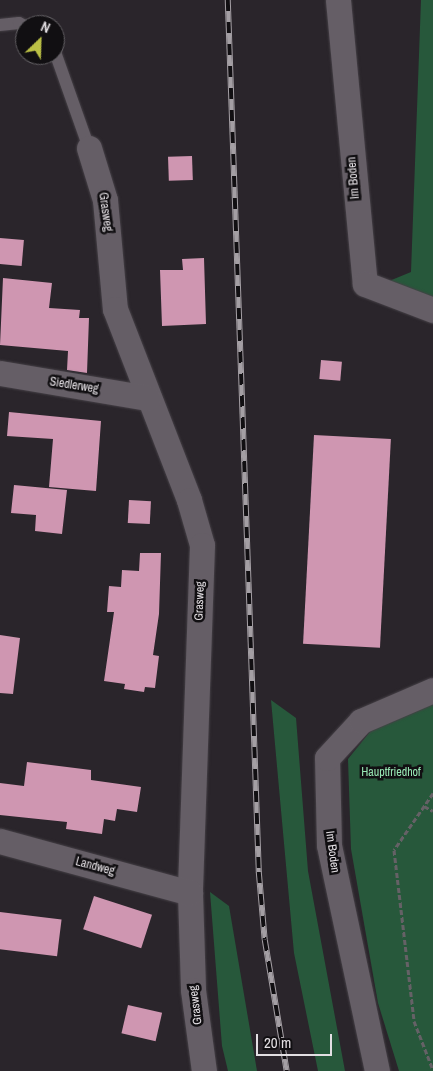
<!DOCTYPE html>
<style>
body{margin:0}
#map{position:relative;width:433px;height:1071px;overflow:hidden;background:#2a252b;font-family:"Archivo Narrow",sans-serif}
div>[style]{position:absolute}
.green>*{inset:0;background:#27583b}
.building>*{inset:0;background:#cf96b1;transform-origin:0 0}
.path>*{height:3px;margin-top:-1.5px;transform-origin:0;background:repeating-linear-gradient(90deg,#656166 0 5px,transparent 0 7.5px)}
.roads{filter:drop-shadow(0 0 1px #454046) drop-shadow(0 0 1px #454046)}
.lane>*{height:12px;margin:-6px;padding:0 6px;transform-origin:6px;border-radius:6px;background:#655e66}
.street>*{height:25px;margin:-12.5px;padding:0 12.5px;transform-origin:12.5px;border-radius:12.5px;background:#655e66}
.rail>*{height:5.5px;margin-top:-2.75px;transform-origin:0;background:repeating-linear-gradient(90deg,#110f12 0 11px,#a49fa4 0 22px);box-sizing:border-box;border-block:1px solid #a49fa4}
span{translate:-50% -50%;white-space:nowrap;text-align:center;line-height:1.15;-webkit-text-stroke:5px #110f12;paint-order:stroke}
.street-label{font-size:12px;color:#e3dfe3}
.park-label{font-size:12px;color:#97e7b4}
.north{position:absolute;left:15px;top:15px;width:50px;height:50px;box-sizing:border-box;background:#110f12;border:1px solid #656266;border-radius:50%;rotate:24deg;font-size:14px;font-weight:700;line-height:20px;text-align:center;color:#e3dfe3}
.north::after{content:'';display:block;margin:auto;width:18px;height:22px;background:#bbc045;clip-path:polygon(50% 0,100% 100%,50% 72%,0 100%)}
.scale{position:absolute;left:256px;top:1034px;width:76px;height:22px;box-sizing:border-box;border:2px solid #e3dfe3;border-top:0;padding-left:6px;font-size:15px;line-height:18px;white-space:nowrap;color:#e3dfe3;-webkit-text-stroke:4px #110f12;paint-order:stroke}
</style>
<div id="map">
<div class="green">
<div style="clip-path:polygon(421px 0,433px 0,433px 317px,360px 293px,411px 272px)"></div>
<div style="clip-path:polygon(433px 685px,433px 1071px,399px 1071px,378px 1003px,351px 849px,348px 759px,394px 702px)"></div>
<div style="clip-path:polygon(271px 700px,296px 718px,308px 871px,345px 1071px,318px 1071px,294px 953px)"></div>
<div style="clip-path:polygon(210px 892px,229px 906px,257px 1071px,228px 1071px,222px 1046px)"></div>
</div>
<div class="building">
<div style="left:192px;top:156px;width:24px;height:24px;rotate:88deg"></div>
<div style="left:0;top:238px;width:24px;height:26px;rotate:5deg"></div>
<div style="clip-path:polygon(204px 258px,206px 324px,162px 326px,160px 270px,183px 270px,182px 259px)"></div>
<div style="clip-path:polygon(3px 278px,52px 283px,49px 308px,80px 310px,79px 318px,89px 318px,87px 373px,67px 370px,68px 351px,0 345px)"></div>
<div style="left:321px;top:360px;width:21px;height:19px;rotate:5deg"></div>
<div style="clip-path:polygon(9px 412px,101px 421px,96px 491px,49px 487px,53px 439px,7px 436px)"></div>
<div style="left:314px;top:435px;width:77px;height:209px;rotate:3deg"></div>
<div style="clip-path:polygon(14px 485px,67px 490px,62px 534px,35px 531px,36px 515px,11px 513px)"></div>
<div style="left:129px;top:500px;width:22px;height:23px;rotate:3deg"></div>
<div style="clip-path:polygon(140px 553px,161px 553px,159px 614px,153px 655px,159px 656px,155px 688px,145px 687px,144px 692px,124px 689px,125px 684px,104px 681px,114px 612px,107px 612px,109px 586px,121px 587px,122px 570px,139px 571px)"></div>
<div style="clip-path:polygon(0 635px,20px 638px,13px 694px,0 693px)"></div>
<div style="clip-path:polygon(27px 762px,91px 770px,91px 780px,141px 787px,137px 812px,117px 809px,115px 821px,104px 819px,102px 834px,66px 829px,67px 822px,0 815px,0 783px,24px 786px)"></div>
<div style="left:94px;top:896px;width:61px;height:35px;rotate:18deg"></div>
<div style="left:0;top:912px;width:62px;height:37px;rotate:7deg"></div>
<div style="left:128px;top:1005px;width:35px;height:29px;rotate:13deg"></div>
</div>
<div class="path">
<div style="left:433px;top:793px;width:69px;rotate:124.4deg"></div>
<div style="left:394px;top:850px;width:172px;rotate:83.3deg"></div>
<div style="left:414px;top:1021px;width:53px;rotate:68.8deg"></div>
<div style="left:424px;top:806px;width:10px;rotate:29deg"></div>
</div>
<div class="roads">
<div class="lane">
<div style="left:0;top:25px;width:19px;rotate:-6deg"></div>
<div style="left:19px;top:23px;width:7px;rotate:27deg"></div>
<div style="left:55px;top:52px;width:102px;rotate:70.5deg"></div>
</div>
<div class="street">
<div style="left:338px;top:0;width:285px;rotate:84.6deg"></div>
<div style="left:365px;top:284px;width:73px;rotate:20.9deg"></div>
<div style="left:89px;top:148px;width:54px;rotate:72.9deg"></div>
<div style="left:105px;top:200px;width:109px;rotate:84.8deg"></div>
<div style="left:115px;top:309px;width:205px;rotate:68.8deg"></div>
<div style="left:189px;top:500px;width:47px;rotate:73.9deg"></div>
<div style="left:202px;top:545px;width:348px;rotate:92deg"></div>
<div style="left:190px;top:893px;width:97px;rotate:88.2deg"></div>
<div style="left:193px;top:990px;width:82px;rotate:82.3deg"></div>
<div style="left:0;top:373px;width:150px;rotate:9.6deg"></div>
<div style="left:0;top:841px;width:197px;rotate:15.3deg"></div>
<div style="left:377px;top:1071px;width:231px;rotate:-102deg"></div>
<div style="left:329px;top:845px;width:87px;rotate:-91.3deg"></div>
<div style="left:327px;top:758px;width:50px;rotate:-47.4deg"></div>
<div style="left:361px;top:721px;width:78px;rotate:-23.3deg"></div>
</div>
</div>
<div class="rail">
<div style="left:228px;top:0;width:873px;rotate:87.96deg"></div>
<div style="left:259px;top:872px;width:68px;rotate:85deg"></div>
<div style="left:265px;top:940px;width:133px;rotate:80.5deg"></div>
</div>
<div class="street-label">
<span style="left:354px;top:178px;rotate:-95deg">Im Boden</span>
<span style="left:105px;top:212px;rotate:82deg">Grasweg</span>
<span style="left:74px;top:386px;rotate:9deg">Siedlerweg</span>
<span style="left:200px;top:601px;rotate:-88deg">Grasweg</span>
<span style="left:332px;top:852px;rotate:82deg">Im Boden</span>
<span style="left:95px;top:867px;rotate:15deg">Landweg</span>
<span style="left:196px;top:1005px;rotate:-97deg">Grasweg</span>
</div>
<div class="park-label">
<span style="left:391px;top:773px">Hauptfriedhof</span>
</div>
<div class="north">N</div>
<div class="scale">20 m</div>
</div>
